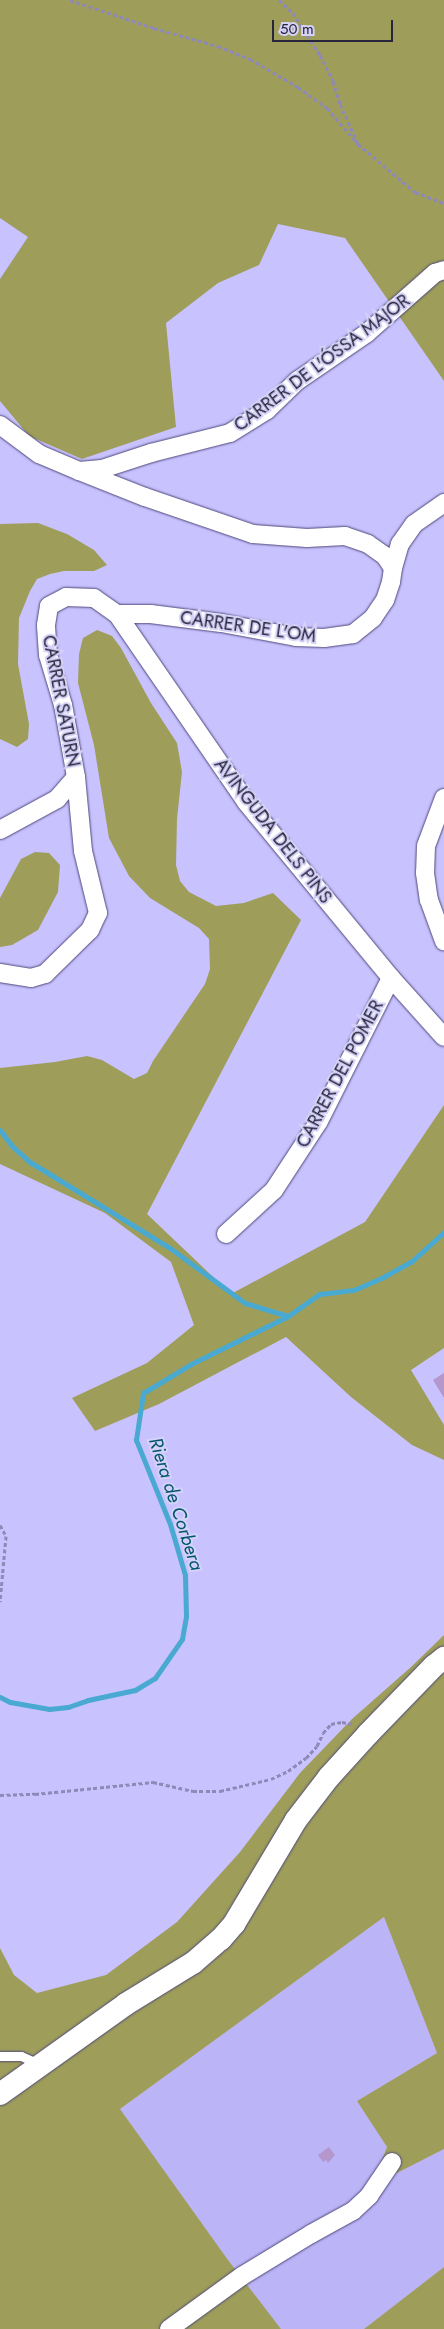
<!DOCTYPE html>
<meta charset="utf-8">
<style>
body{margin:0}
#map{position:relative;width:444px;height:2329px;overflow:hidden;background:#c8c2fe;font-family:Jost,sans-serif}
div>[style]{position:absolute}
.built>*{inset:0;background:#bbb4f7}
.green>*{inset:0;background:#9e9e5a}
.stream>*{height:5px;margin:-2.5px;padding:0 2.5px;transform-origin:2.5px;border-radius:2.5px;background:#4aa9d1}
.building>*{inset:0;background:#b497cd}
.path>*{height:3px;margin-top:-1.5px;transform-origin:0;background:repeating-linear-gradient(90deg,#8e89b7 0 4px,transparent 0 6.5px)}
.roads{filter:drop-shadow(0 0 1px #4f487b) drop-shadow(0 0 1px #4f487b)}
.service>*{height:9px;margin:-4.5px;padding:0 4.5px;transform-origin:4.5px;border-radius:4.5px;background:#fff}
.minor>*{height:18px;margin:-9px;padding:0 9px;transform-origin:9px;border-radius:9px;background:#fff}
.tertiary>*{height:22px;margin:-11px;padding:0 11px;transform-origin:11px;border-radius:11px;background:#fff}
span{translate:-50% -50%;white-space:nowrap;text-align:center;line-height:1.15;-webkit-text-stroke:4px #d5d2f7;paint-order:stroke}
.street-label{font-size:18px;color:#27243b}
.water-label{font-size:19px;color:#025570;font-style:italic}
.scale{position:absolute;left:272px;top:20px;width:121px;height:22px;box-sizing:border-box;border:2px solid #27243b;border-top:0;padding-left:6px;font-size:15px;line-height:18px;white-space:nowrap;color:#27243b;-webkit-text-stroke:4px #d5d2f7;paint-order:stroke}
</style>
<div id="map">
<div class="built">
<div style="clip-path:polygon(384px 1917px,437px 2053px,357px 2101px,387px 2147px,379px 2167px,397px 2173px,444px 2149px,444px 2267px,364px 2329px,281px 2329px,228px 2260px,120px 2109px)"></div>
</div>
<div class="green">
<div style="clip-path:polygon(0 0,444px 0,444px 381px,345px 238px,278px 224px,259px 265px,218px 283px,166px 323px,176px 427px,82px 459px,29px 436px,0 401px,0 279px,28px 237px,0 218px)"></div>
<div style="clip-path:polygon(38px 523px,67px 534px,94px 550px,107px 565px,94px 571px,64px 571px,50px 574px,37px 579px,30px 591px,19px 618px,18px 664px,29px 724px,28px 739px,17px 747px,0 739px,0 524px)"></div>
<div style="clip-path:polygon(97px 630px,112px 636px,121px 648px,151px 703px,177px 743px,182px 772px,177px 819px,176px 865px,180px 881px,189px 892px,216px 906px,244px 903px,273px 893px,301px 920px,147px 1214px,231px 1294px,365px 1222px,444px 1105px,444px 1348px,411px 1370px,444px 1425px,444px 1460px,412px 1445px,351px 1397px,286px 1337px,159px 1404px,95px 1431px,72px 1398px,147px 1363px,194px 1325px,171px 1262px,105px 1213px,0 1164px,0 1068px,55px 1062px,87px 1056px,102px 1060px,134px 1079px,147px 1073px,153px 1061px,205px 984px,210px 969px,209px 939px,199px 928px,150px 898px,129px 876px,109px 838px,94px 745px,78px 683px,79px 654px,83px 638px)"></div>
<div style="clip-path:polygon(35px 852px,49px 853px,60px 865px,58px 892px,38px 930px,12px 945px,0 947px,0 898px,21px 859px)"></div>
<div style="clip-path:polygon(444px 1635px,444px 2149px,397px 2173px,379px 2167px,387px 2147px,357px 2101px,437px 2053px,384px 1917px,120px 2109px,228px 2260px,281px 2329px,0 2329px,0 1948px,14px 1975px,37px 1993px,106px 1975px,177px 1922px,240px 1852px,300px 1773px,352px 1719px,411px 1667px)"></div>
<div style="clip-path:polygon(444px 2267px,444px 2329px,364px 2329px)"></div>
</div>
<div class="stream">
<div style="left:0;top:1130px;width:20px;rotate:53deg"></div>
<div style="left:12px;top:1146px;width:24px;rotate:42deg"></div>
<div style="left:30px;top:1162px;width:164px;rotate:31.6deg"></div>
<div style="left:170px;top:1248px;width:93px;rotate:36.3deg"></div>
<div style="left:245px;top:1303px;width:45px;rotate:16.8deg"></div>
<div style="left:0;top:1697px;width:11px;rotate:27deg"></div>
<div style="left:10px;top:1702px;width:40px;rotate:10deg"></div>
<div style="left:49px;top:1709px;width:19px;rotate:-6deg"></div>
<div style="left:68px;top:1707px;width:21px;rotate:-19deg"></div>
<div style="left:88px;top:1700px;width:48px;rotate:-12deg"></div>
<div style="left:135px;top:1690px;width:23px;rotate:-31deg"></div>
<div style="left:155px;top:1678px;width:47px;rotate:-55.3deg"></div>
<div style="left:182px;top:1639px;width:23px;rotate:-80deg"></div>
<div style="left:186px;top:1616px;width:41px;rotate:-91.4deg"></div>
<div style="left:185px;top:1575px;width:53px;rotate:-106.4deg"></div>
<div style="left:170px;top:1524px;width:91px;rotate:-112deg"></div>
<div style="left:136px;top:1440px;width:48px;rotate:-81.5deg"></div>
<div style="left:143px;top:1393px;width:56px;rotate:-31.1deg"></div>
<div style="left:191px;top:1364px;width:108px;rotate:-26.3deg"></div>
<div style="left:288px;top:1316px;width:39px;rotate:-35deg"></div>
<div style="left:320px;top:1294px;width:34px;rotate:-7deg"></div>
<div style="left:354px;top:1290px;width:34px;rotate:-24deg"></div>
<div style="left:385px;top:1276px;width:31px;rotate:-29deg"></div>
<div style="left:412px;top:1261px;width:43px;rotate:-42.2deg"></div>
</div>
<div class="building">
<div style="clip-path:polygon(444px 1373px,444px 1398px,433px 1380px)"></div>
<div style="clip-path:polygon(329px 2147px,335px 2155px,328px 2163px,326px 2160px,323px 2162px,318px 2155px)"></div>
</div>
<div class="path">
<div style="left:70px;top:0;width:89px;rotate:18.4deg"></div>
<div style="left:154px;top:28px;width:66px;rotate:15.7deg"></div>
<div style="left:218px;top:46px;width:35px;rotate:22deg"></div>
<div style="left:250px;top:59px;width:56px;rotate:30.3deg"></div>
<div style="left:298px;top:87px;width:36px;rotate:36deg"></div>
<div style="left:327px;top:108px;width:48px;rotate:49.3deg"></div>
<div style="left:279px;top:0;width:19px;rotate:43deg"></div>
<div style="left:293px;top:13px;width:50px;rotate:57.3deg"></div>
<div style="left:320px;top:55px;width:29px;rotate:63deg"></div>
<div style="left:333px;top:81px;width:24px;rotate:73deg"></div>
<div style="left:340px;top:104px;width:44px;rotate:65.8deg"></div>
<div style="left:358px;top:144px;width:75px;rotate:40.1deg"></div>
<div style="left:415px;top:192px;width:31px;rotate:21deg"></div>
<div style="left:0;top:1525px;width:13px;rotate:61deg"></div>
<div style="left:6px;top:1536px;width:66px;rotate:95.2deg"></div>
<div style="left:0;top:1795px;width:35px;rotate:-2deg"></div>
<div style="left:35px;top:1794px;width:119px;rotate:-5.8deg"></div>
<div style="left:153px;top:1782px;width:41px;rotate:12.7deg"></div>
<div style="left:193px;top:1791px;width:27px"></div>
<div style="left:220px;top:1791px;width:52px;rotate:-13.2deg"></div>
<div style="left:271px;top:1779px;width:19px;rotate:-25deg"></div>
<div style="left:288px;top:1771px;width:22px;rotate:-36deg"></div>
<div style="left:306px;top:1758px;width:16px;rotate:-47deg"></div>
<div style="left:317px;top:1746px;width:14px;rotate:-65deg"></div>
<div style="left:323px;top:1733px;width:12px;rotate:-48deg"></div>
<div style="left:331px;top:1724px;width:11px;rotate:-10deg"></div>
<div style="left:342px;top:1722px;width:11px;rotate:10deg"></div>
</div>
<div class="roads">
<div class="service">
<div style="left:0;top:2056px;width:21px"></div>
<div style="left:21px;top:2056px;width:12px;rotate:24deg"></div>
<div style="left:32px;top:2061px;width:9px;rotate:54deg"></div>
</div>
<div class="minor">
<div style="left:0;top:425px;width:49px;rotate:36.6deg"></div>
<div style="left:39px;top:454px;width:43px;rotate:23deg"></div>
<div style="left:79px;top:471px;width:23px;rotate:-5deg"></div>
<div style="left:102px;top:469px;width:52px;rotate:-18.1deg"></div>
<div style="left:151px;top:453px;width:81px;rotate:-14.2deg"></div>
<div style="left:230px;top:433px;width:44px;rotate:-31.9deg"></div>
<div style="left:267px;top:410px;width:42px;rotate:-44deg"></div>
<div style="left:297px;top:381px;width:85px;rotate:-34.4deg"></div>
<div style="left:367px;top:333px;width:91px;rotate:-41.4deg"></div>
<div style="left:435px;top:273px;width:9px;rotate:-18deg"></div>
<div style="left:79px;top:471px;width:71px;rotate:21.5deg"></div>
<div style="left:145px;top:497px;width:114px;rotate:18.9deg"></div>
<div style="left:253px;top:534px;width:54px;rotate:4.2deg"></div>
<div style="left:307px;top:538px;width:38px;rotate:-3deg"></div>
<div style="left:345px;top:536px;width:24px;rotate:19deg"></div>
<div style="left:368px;top:544px;width:21px;rotate:35deg"></div>
<div style="left:385px;top:556px;width:14px;rotate:56deg"></div>
<div style="left:393px;top:568px;width:14px;rotate:98deg"></div>
<div style="left:391px;top:582px;width:19px;rotate:108deg"></div>
<div style="left:385px;top:600px;width:22px;rotate:124deg"></div>
<div style="left:373px;top:618px;width:26px;rotate:141deg"></div>
<div style="left:353px;top:634px;width:29px;rotate:172deg"></div>
<div style="left:324px;top:638px;width:28px;rotate:-178deg"></div>
<div style="left:296px;top:637px;width:76px;rotate:-169.4deg"></div>
<div style="left:221px;top:623px;width:71px;rotate:-172.7deg"></div>
<div style="left:151px;top:614px;width:34px;rotate:180deg"></div>
<div style="left:393px;top:568px;width:25px;rotate:-74deg"></div>
<div style="left:400px;top:544px;width:24px;rotate:-55deg"></div>
<div style="left:414px;top:524px;width:37px;rotate:-35deg"></div>
<div style="left:444px;top:798px;width:51px;rotate:110.6deg"></div>
<div style="left:426px;top:846px;width:27px;rotate:92deg"></div>
<div style="left:425px;top:873px;width:27px;rotate:82deg"></div>
<div style="left:429px;top:900px;width:44px;rotate:69.9deg"></div>
<div style="left:0;top:830px;width:65px;rotate:-28.5deg"></div>
<div style="left:57px;top:799px;width:29px;rotate:-49deg"></div>
<div style="left:76px;top:777px;width:73px;rotate:-100.2deg"></div>
<div style="left:63px;top:705px;width:52px;rotate:-106.7deg"></div>
<div style="left:48px;top:655px;width:30px;rotate:-94deg"></div>
<div style="left:46px;top:625px;width:19px;rotate:-81deg"></div>
<div style="left:49px;top:606px;width:19px;rotate:-28deg"></div>
<div style="left:66px;top:597px;width:28px;rotate:2deg"></div>
<div style="left:94px;top:598px;width:28px;rotate:35deg"></div>
<div style="left:117px;top:614px;width:228px;rotate:55.5deg"></div>
<div style="left:246px;top:802px;width:228px;rotate:50.5deg"></div>
<div style="left:391px;top:978px;width:79px;rotate:48.1deg"></div>
<div style="left:0;top:973px;width:31px;rotate:9deg"></div>
<div style="left:31px;top:978px;width:15px;rotate:-16deg"></div>
<div style="left:45px;top:974px;width:63px;rotate:-44.4deg"></div>
<div style="left:90px;top:930px;width:19px;rotate:-65deg"></div>
<div style="left:98px;top:913px;width:64px;rotate:-103.6deg"></div>
<div style="left:83px;top:851px;width:74px;rotate:-95.4deg"></div>
<div style="left:226px;top:1234px;width:65px;rotate:-42.5deg"></div>
<div style="left:274px;top:1190px;width:82px;rotate:-56.9deg"></div>
<div style="left:319px;top:1121px;width:160px;rotate:-63.3deg"></div>
<div style="left:169px;top:2329px;width:90px;rotate:-36deg"></div>
<div style="left:242px;top:2276px;width:81px;rotate:-31.3deg"></div>
<div style="left:311px;top:2234px;width:48px;rotate:-28.7deg"></div>
<div style="left:353px;top:2211px;width:22px;rotate:-43deg"></div>
<div style="left:369px;top:2196px;width:41px;rotate:-55.9deg"></div>
</div>
<div class="tertiary">
<div style="left:0;top:2094px;width:155px;rotate:-35.5deg"></div>
<div style="left:126px;top:2004px;width:79px;rotate:-31.5deg"></div>
<div style="left:193px;top:1963px;width:37px;rotate:-41deg"></div>
<div style="left:221px;top:1939px;width:20px;rotate:-49deg"></div>
<div style="left:234px;top:1924px;width:121px;rotate:-59.2deg"></div>
<div style="left:296px;top:1820px;width:54px;rotate:-52.5deg"></div>
<div style="left:329px;top:1777px;width:58px;rotate:-47.8deg"></div>
<div style="left:368px;top:1734px;width:95px;rotate:-45.9deg"></div>
<div style="left:434px;top:1666px;width:13px;rotate:-39deg"></div>
</div>
</div>
<div class="street-label">
<span style="left:322px;top:363px;rotate:-37deg">CARRER DE L'ÓSSA MAJOR</span>
<span style="left:248px;top:627px;rotate:8deg">CARRER DE L'OM</span>
<span style="left:61px;top:701px;rotate:79deg">CARRER SATURN</span>
<span style="left:273px;top:831px;rotate:52deg">AVINGUDA DELS PINS</span>
<span style="left:340px;top:1074px;rotate:-62deg">CARRER DEL POMER</span>
</div>
<div class="water-label">
<span style="left:176px;top:1504px;rotate:72deg">Riera de Corbera</span>
</div>
<div class="scale">50 m</div>
</div>
